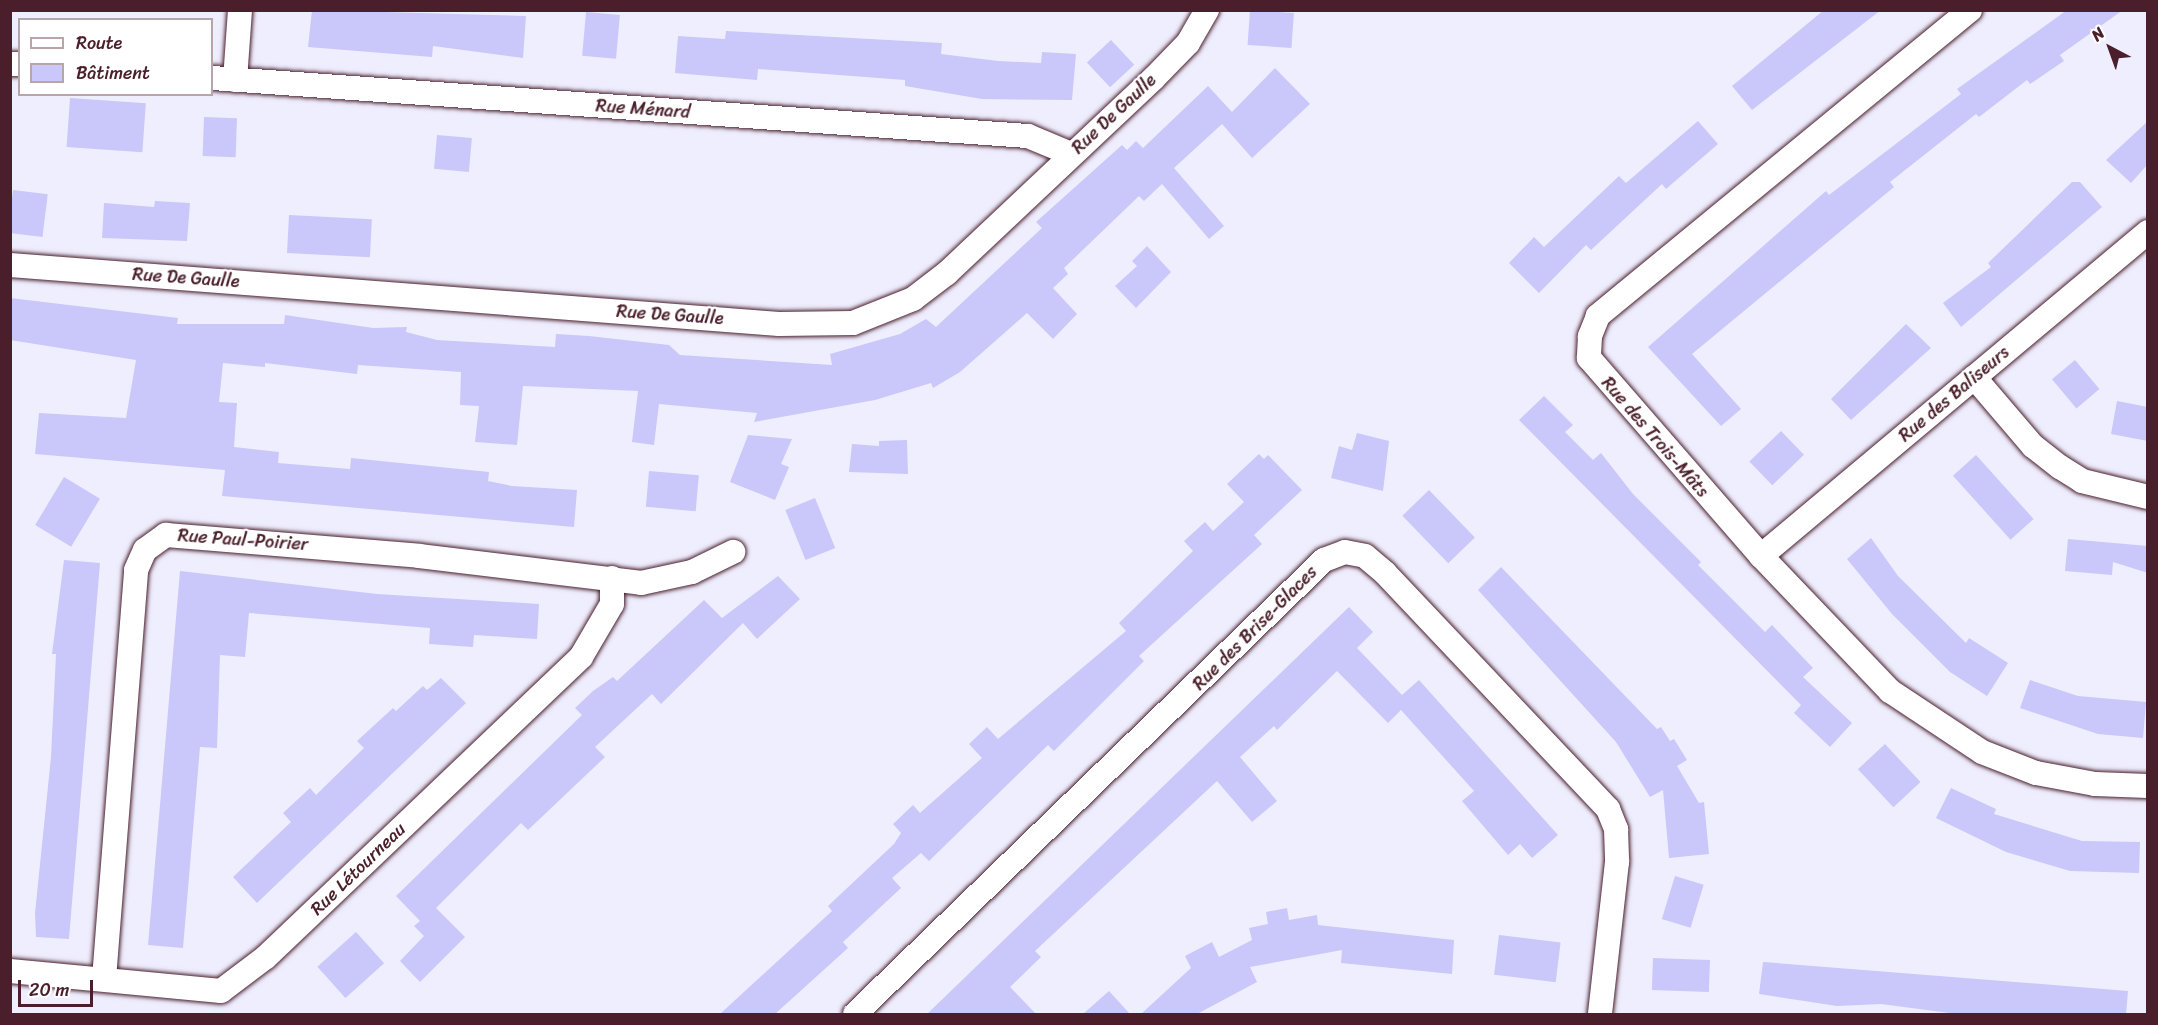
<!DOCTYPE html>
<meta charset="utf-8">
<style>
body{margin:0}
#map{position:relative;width:2158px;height:1025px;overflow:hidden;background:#efeefe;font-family:Sriracha,sans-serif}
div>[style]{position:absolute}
.building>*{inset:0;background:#cac7fa;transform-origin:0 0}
.roads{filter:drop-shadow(0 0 2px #4a1f2b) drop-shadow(0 0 2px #4a1f2b)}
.minor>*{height:24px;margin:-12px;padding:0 12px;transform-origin:12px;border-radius:12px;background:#fff}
span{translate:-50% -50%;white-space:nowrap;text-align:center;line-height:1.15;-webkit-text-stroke:4.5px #fff;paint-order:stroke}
.street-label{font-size:18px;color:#4a1f2b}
.frame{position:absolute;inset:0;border:12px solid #4a1f2b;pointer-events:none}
.legend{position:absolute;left:18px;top:18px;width:195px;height:78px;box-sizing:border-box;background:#fff;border:2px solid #b7a5aa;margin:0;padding:8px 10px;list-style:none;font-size:18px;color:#4a1f2b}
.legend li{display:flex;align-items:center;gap:12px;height:30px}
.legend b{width:30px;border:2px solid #b7a5aa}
.north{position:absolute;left:2080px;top:18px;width:60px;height:60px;-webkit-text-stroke:4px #fff;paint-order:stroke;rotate:319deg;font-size:16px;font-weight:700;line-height:24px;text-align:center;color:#4a1f2b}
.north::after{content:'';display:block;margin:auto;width:21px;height:27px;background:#4a1f2b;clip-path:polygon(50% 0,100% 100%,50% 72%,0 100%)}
.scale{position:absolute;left:18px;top:980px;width:75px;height:27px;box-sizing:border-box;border:3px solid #4a1f2b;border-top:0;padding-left:8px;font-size:18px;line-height:21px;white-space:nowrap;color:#4a1f2b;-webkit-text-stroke:4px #fff;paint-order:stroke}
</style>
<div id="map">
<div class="building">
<div style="clip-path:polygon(312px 10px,526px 16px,523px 58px,433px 46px,432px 57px,308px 47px)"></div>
<div style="left:1250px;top:10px;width:44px;height:35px;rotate:4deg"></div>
<div style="clip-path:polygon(1824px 10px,1881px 10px,1752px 110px,1732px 86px)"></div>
<div style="clip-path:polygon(2067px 10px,2123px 10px,2060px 55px,2064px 61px,2030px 84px,2027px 80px,1979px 117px,1976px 114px,1890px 182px,1894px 187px,1692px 354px,1741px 409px,1721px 426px,1648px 347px,1826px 191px,1829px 195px,1961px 94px,1957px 89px)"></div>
<div style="left:586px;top:12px;width:34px;height:44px;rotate:5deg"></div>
<div style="clip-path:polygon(726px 31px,942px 43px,941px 54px,998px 61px,1041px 63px,1042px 52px,1076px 54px,1072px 100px,982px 99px,905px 86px,905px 80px,758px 69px,757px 80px,675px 73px,678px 36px,725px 39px)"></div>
<div style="left:1111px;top:40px;width:34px;height:33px;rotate:47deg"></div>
<div style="clip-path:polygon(1275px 68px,1310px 104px,1252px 158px,1222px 124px,1174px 168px,1224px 226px,1209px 239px,1162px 184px,1144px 201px,1139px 196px,1064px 268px,1068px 274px,1053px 288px,1077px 314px,1053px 339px,1027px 313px,960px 372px,933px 388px,931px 383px,875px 400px,754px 422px,757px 413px,659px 404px,654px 445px,632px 442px,638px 391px,523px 386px,517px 445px,475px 442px,479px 406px,460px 405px,461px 372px,358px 365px,357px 374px,265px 363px,265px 367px,223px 363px,219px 402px,237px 403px,234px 447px,279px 452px,278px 463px,350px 469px,351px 458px,489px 472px,488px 481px,512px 486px,577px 490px,574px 527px,222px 496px,225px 470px,35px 454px,39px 413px,126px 418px,136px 360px,10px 340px,10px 298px,178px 318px,177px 324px,284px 324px,285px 315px,373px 328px,407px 327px,406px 332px,437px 340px,555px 347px,556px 334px,589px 336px,669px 345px,680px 355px,832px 365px,830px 354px,900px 334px,926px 319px,936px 327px,1042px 228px,1036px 222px,1122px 145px,1127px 150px,1136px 141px,1143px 148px,1208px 86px,1232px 112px)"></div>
<div style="left:70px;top:98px;width:76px;height:49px;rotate:4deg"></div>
<div style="left:204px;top:117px;width:33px;height:39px;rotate:2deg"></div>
<div style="clip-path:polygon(1698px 121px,1718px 144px,1666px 189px,1662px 184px,1591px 250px,1586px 245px,1539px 293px,1509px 263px,1534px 237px,1544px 247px,1619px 176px,1626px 183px)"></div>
<div style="clip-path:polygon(2148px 121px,2148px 164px,2131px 183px,2106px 160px)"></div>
<div style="left:437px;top:135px;width:35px;height:34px;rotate:5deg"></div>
<div style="clip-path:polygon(2072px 182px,2080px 182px,2102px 207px,1961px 327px,1943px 303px,1991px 267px,1988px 263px)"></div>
<div style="left:13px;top:190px;width:35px;height:43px;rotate:7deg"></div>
<div style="clip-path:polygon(155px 201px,190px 203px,187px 241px,102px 238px,104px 203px,154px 207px)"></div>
<div style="left:289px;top:215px;width:83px;height:38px;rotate:3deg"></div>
<div style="clip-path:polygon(1147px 246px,1171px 272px,1136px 308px,1115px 286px,1137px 266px,1132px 261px)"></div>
<div style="clip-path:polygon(1906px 324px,1931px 348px,1851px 420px,1831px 399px)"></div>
<div style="left:2075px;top:360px;width:38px;height:30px;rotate:50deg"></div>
<div style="clip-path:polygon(1544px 396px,1573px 425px,1565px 432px,1593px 460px,1601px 453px,1633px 494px,1701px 562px,1698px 565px,1765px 632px,1772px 625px,1813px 668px,1803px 677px,1852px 723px,1830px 747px,1794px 713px,1801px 705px,1519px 420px)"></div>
<div style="clip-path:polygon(2117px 401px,2148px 407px,2148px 441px,2111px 434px)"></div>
<div style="left:1781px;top:431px;width:33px;height:44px;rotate:46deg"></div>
<div style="clip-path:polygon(1357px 433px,1389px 441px,1383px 491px,1331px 478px,1339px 446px,1352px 450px)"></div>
<div style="clip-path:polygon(748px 435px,792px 439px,781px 464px,789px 467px,775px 500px,730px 482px)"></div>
<div style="clip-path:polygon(907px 440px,908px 474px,849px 472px,852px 444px,879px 446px,879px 441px)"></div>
<div style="clip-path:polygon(1259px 454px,1264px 459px,1268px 455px,1302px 490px,1254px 535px,1262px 544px,1139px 656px,1144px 661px,1054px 751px,1048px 745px,929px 861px,921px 853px,892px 878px,901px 888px,843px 942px,848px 948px,775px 1014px,720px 1014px,832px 911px,828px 906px,894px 844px,901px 833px,893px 824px,913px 805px,920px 813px,982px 758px,969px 744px,987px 727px,998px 739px,1126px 631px,1119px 623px,1193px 551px,1184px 541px,1205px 522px,1213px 531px,1244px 502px,1227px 484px)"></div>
<div style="left:1976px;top:455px;width:86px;height:31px;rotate:48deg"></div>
<div style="left:649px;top:471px;width:50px;height:36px;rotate:5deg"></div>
<div style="left:64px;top:477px;width:42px;height:56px;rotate:31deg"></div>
<div style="left:1429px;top:490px;width:66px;height:37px;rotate:46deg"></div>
<div style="left:815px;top:498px;width:54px;height:32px;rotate:68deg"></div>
<div style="clip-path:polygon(1871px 538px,1898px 576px,1966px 643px,1969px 638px,2008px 663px,1987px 696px,1950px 672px,1892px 614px,1847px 559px)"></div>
<div style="clip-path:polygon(2068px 539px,2148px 546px,2148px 573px,2113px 562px,2112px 575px,2065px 571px)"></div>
<div style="clip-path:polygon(64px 560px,100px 563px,69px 939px,36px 937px,35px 913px,51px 757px,56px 654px,52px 654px)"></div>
<div style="clip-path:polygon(1501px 567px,1657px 729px,1661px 727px,1670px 741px,1674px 739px,1687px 760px,1677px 766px,1699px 803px,1704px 802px,1709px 854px,1669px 858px,1663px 790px,1650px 797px,1616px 742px,1478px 590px)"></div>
<div style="clip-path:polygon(180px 571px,377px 594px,539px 604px,537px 639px,474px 635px,473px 647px,429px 644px,430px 628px,249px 613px,245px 657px,220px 655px,217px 748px,200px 747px,183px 948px,148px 945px)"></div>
<div style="clip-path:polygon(778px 576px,800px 599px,757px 639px,743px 623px,661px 704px,652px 694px,595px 747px,605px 757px,528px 830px,521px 823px,436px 908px,465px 937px,420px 982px,400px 961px,424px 936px,414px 926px,420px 921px,396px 896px,582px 715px,575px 708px,593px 691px,613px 677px,617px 681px,704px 600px,722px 618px)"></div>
<div style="clip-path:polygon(1349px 607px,1373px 632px,1357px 648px,1402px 695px,1419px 680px,1558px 835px,1532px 858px,1520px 844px,1508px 855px,1462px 801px,1474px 791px,1401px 710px,1388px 723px,1337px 671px,1277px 730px,1274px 726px,1240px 757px,1277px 801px,1252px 822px,1217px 781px,1035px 951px,1041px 957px,1010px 987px,1036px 1014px,927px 1014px)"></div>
<div style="clip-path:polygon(441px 678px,466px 703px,257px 903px,233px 877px,291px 822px,283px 813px,310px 788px,316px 795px,364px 748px,357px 741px,393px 708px,396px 711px,423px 686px,427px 690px)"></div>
<div style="clip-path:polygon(2030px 680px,2078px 696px,2146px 702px,2143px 738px,2098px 734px,2020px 708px)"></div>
<div style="left:1885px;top:744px;width:52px;height:37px;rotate:47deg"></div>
<div style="clip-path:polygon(1951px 788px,1996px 809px,1994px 814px,2082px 841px,2140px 842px,2139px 873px,2070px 871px,2006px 852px,1936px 818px)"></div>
<div style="left:1675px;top:876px;width:30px;height:45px;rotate:17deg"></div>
<div style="clip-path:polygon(1287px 908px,1289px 920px,1317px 915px,1318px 925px,1454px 940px,1452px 974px,1341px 963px,1342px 950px,1250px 967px,1257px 982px,1197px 1014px,1141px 1014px,1191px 968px,1185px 956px,1212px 942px,1219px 957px,1252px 940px,1249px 928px,1268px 924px,1266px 912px)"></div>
<div style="left:356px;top:932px;width:42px;height:52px;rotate:48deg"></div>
<div style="left:1499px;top:935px;width:62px;height:40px;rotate:7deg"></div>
<div style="left:1653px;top:958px;width:57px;height:32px;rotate:2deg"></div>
<div style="clip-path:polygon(1763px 962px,2128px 991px,2126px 1014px,1957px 1014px,1881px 1004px,1837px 1006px,1759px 994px)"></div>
<div style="clip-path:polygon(1109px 991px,1130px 1014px,1083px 1014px)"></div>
</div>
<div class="roads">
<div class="minor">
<div style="left:1970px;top:10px;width:482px;rotate:140.6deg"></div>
<div style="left:1598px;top:316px;width:22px;rotate:112deg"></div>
<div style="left:1590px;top:336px;width:22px;rotate:93deg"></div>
<div style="left:1589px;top:358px;width:262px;rotate:49deg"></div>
<div style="left:1761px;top:556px;width:187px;rotate:46.3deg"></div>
<div style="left:1890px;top:691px;width:110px;rotate:33.5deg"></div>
<div style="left:1982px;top:752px;width:58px;rotate:21.3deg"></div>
<div style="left:2036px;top:773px;width:60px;rotate:10.6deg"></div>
<div style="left:2095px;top:784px;width:53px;rotate:2.2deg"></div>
<div style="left:10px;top:64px;width:10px"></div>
<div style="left:212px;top:78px;width:818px;rotate:4.07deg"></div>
<div style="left:1028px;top:136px;width:47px;rotate:22.7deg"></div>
<div style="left:235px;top:80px;width:70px;rotate:-85.9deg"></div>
<div style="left:10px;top:265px;width:771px;rotate:4.39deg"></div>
<div style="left:779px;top:324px;width:74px;rotate:-0.8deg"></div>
<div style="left:853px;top:323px;width:65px;rotate:-21.8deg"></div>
<div style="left:913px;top:299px;width:43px;rotate:-37.4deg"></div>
<div style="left:947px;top:273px;width:283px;rotate:-43.3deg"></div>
<div style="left:1153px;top:79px;width:50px;rotate:-45.8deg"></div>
<div style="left:1188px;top:43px;width:38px;rotate:-60deg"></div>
<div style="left:1974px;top:377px;width:91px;rotate:49.5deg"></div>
<div style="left:2033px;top:446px;width:34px;rotate:38deg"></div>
<div style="left:2060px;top:467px;width:26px;rotate:32deg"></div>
<div style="left:2082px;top:481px;width:68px;rotate:13.6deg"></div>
<div style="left:1761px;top:556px;width:505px;rotate:-39.94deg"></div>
<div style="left:10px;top:971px;width:212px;rotate:5.4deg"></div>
<div style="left:221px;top:991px;width:56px;rotate:-37.1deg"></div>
<div style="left:266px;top:957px;width:435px;rotate:-43.6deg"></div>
<div style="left:581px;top:657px;width:61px;rotate:-59.7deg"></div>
<div style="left:612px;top:604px;width:26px;rotate:-90deg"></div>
<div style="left:104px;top:979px;width:410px;rotate:-85.5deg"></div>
<div style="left:136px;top:570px;width:22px;rotate:-66deg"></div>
<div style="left:145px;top:550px;width:26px;rotate:-36deg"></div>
<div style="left:166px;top:535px;width:254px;rotate:4.7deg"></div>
<div style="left:419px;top:556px;width:224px;rotate:6.9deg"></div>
<div style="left:641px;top:583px;width:52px;rotate:-12.2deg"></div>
<div style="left:692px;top:572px;width:46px;rotate:-26deg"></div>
<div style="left:855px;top:1014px;width:653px;rotate:-44.07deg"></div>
<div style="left:1324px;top:560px;width:22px;rotate:-21deg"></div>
<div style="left:1345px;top:552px;width:20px;rotate:11deg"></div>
<div style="left:1365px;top:556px;width:26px;rotate:40deg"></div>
<div style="left:1385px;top:573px;width:325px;rotate:46.6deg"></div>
<div style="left:1608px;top:809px;width:22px;rotate:68deg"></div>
<div style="left:1616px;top:829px;width:33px;rotate:88deg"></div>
<div style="left:1617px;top:862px;width:153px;rotate:96.4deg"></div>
</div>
</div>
<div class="street-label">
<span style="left:643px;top:109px;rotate:4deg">Rue Ménard</span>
<span style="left:1114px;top:114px;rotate:-43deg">Rue De Gaulle</span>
<span style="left:186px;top:278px;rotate:4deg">Rue De Gaulle</span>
<span style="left:670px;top:315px;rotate:4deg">Rue De Gaulle</span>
<span style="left:1954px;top:394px;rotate:-40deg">Rue des Baliseurs</span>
<span style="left:1655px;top:437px;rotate:49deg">Rue des Trois-Mâts</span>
<span style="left:243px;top:540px;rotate:4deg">Rue Paul-Poirier</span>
<span style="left:1255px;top:628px;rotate:-45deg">Rue des Brise-Glaces</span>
<span style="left:358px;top:869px;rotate:-44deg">Rue Létourneau</span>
</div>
<div class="frame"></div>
<ul class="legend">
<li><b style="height:8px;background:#fff"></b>Route</li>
<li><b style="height:16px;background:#cac7fa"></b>Bâtiment</li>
</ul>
<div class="north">N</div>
<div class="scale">20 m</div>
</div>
